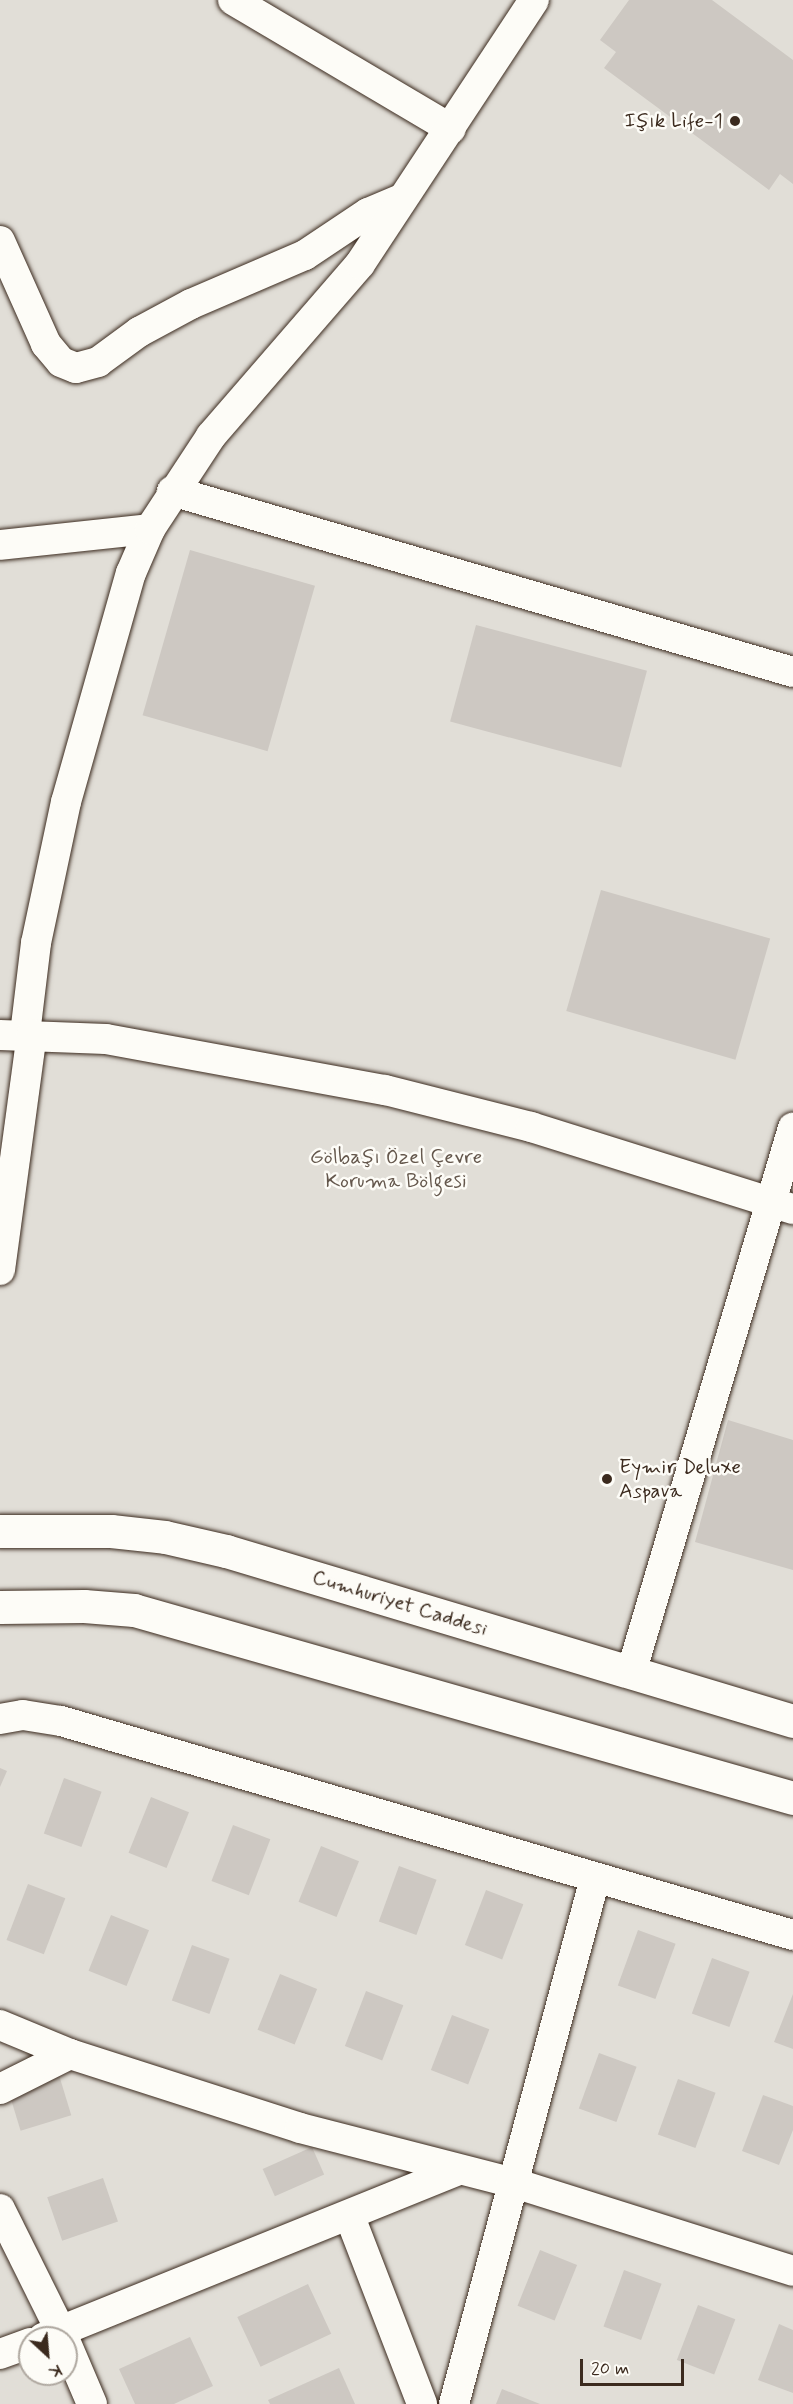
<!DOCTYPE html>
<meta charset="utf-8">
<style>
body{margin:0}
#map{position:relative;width:793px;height:2404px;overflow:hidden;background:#fdfcf7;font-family:Mynerve,sans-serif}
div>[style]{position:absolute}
.green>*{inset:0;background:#e1ded7}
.building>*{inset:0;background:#cdc8c2;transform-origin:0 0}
.roads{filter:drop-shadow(0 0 2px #3b2a1e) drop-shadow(0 0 2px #3b2a1e)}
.street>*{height:30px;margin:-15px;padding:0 15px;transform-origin:15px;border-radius:15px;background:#fdfcf7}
.secondary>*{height:33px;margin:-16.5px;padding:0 16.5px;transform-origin:16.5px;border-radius:16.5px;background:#fdfcf7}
.dots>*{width:16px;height:16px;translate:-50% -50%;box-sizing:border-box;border:3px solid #fdfcf7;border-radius:50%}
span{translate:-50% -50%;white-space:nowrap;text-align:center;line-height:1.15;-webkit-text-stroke:5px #fdfcf7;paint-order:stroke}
.poi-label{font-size:21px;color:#3b2a1e}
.right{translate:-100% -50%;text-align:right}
.left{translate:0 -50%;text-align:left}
.park-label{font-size:21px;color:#64574c}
.street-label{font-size:21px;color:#3b2a1e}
.north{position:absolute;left:18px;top:2326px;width:60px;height:60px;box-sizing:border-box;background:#fdfcf7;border:2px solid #afa8a0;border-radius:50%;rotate:154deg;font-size:16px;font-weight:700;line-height:24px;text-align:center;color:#3b2a1e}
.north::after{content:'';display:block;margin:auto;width:21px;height:27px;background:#3b2a1e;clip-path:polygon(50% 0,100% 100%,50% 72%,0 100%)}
.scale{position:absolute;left:580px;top:2359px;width:104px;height:27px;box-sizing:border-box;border:3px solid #3b2a1e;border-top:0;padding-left:8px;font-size:18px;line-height:21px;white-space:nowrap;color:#3b2a1e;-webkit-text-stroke:4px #fdfcf7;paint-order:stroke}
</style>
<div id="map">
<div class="green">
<div style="clip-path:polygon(evenodd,0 0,793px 0,793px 2404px,0 2404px,0 0,30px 2338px,66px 2338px,66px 2374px,30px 2374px,30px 2338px)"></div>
</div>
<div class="building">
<div style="clip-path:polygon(629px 0,712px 0,793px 60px,793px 184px,780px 174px,769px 190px,604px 68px,616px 52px,600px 40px)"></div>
<div style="left:190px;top:550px;width:130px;height:172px;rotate:16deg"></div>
<div style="left:476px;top:625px;width:177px;height:100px;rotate:15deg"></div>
<div style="left:601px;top:890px;width:176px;height:126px;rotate:16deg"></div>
<div style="clip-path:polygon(728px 1420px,793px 1440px,793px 1570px,695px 1542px)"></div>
<div style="clip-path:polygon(0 1768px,7px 1771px,0 1787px)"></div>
<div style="left:64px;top:1778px;width:40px;height:59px;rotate:20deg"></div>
<div style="left:151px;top:1797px;width:41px;height:60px;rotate:22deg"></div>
<div style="left:233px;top:1825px;width:40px;height:60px;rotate:21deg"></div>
<div style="left:321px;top:1846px;width:41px;height:60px;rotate:22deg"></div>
<div style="left:399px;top:1866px;width:40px;height:59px;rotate:20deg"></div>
<div style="left:28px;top:1884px;width:40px;height:60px;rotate:21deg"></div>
<div style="left:486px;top:1890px;width:40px;height:59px;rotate:21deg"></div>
<div style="left:111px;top:1915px;width:41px;height:60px;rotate:22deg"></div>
<div style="left:638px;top:1930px;width:40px;height:59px;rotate:20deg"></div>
<div style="left:192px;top:1945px;width:40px;height:59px;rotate:20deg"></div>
<div style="left:712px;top:1958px;width:40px;height:59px;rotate:20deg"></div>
<div style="left:280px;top:1974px;width:40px;height:60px;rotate:22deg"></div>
<div style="left:366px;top:1991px;width:40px;height:59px;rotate:21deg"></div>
<div style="clip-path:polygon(793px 1994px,793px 2049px,774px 2042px)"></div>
<div style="left:452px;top:2015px;width:40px;height:59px;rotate:21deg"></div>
<div style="left:599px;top:2053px;width:40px;height:59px;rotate:20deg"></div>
<div style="left:59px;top:2075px;width:42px;height:53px;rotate:73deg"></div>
<div style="left:678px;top:2079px;width:40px;height:59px;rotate:20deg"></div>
<div style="clip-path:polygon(763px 2095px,793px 2106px,793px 2130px,779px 2165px,742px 2151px)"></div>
<div style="left:312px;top:2147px;width:30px;height:54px;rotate:66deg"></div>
<div style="left:103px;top:2178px;width:46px;height:59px;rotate:71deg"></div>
<div style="left:540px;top:2250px;width:40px;height:60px;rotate:22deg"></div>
<div style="left:624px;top:2270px;width:40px;height:60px;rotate:20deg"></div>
<div style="left:308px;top:2284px;width:55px;height:78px;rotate:65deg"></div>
<div style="left:698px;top:2305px;width:40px;height:59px;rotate:21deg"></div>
<div style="clip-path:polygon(779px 2324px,793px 2330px,793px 2393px,758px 2380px)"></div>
<div style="clip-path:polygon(190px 2337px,213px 2386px,174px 2404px,135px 2404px,119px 2369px)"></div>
<div style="clip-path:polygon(339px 2368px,355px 2404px,270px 2404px,268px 2400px)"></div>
<div style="clip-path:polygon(502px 2389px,540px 2404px,496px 2404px)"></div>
</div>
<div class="roads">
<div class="street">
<div style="left:233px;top:0;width:253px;rotate:30.6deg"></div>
<div style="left:0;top:241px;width:113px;rotate:65.9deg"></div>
<div style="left:46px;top:344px;width:23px;rotate:50deg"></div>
<div style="left:61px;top:362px;width:16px;rotate:22deg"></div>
<div style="left:76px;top:368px;width:23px;rotate:-15deg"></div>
<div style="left:98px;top:362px;width:51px;rotate:-36.2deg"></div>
<div style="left:139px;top:332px;width:59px;rotate:-28.3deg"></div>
<div style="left:191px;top:304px;width:124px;rotate:-23.3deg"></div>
<div style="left:305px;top:255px;width:76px;rotate:-33.7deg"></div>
<div style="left:368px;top:213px;width:36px;rotate:-23deg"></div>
<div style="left:172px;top:491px;width:647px;rotate:16.25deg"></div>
<div style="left:0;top:545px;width:151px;rotate:-6.1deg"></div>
<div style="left:25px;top:1034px;width:92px;rotate:-83.1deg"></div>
<div style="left:36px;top:943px;width:144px;rotate:-78deg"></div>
<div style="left:66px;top:802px;width:238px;rotate:-74.2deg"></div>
<div style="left:131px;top:573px;width:48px;rotate:-66.6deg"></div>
<div style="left:150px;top:529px;width:111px;rotate:-56.7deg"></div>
<div style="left:211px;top:436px;width:228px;rotate:-49.1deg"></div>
<div style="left:360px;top:264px;width:316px;rotate:-56.6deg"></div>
<div style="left:0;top:1035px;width:106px;rotate:2.2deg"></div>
<div style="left:106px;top:1039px;width:284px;rotate:10.4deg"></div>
<div style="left:385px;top:1090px;width:151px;rotate:14.2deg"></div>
<div style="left:531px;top:1127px;width:275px;rotate:17.4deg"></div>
<div style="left:0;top:1270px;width:238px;rotate:-82.3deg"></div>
<div style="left:631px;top:1673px;width:569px;rotate:-73.45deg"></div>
<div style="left:0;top:1719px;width:23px;rotate:-10deg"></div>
<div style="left:23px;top:1715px;width:38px;rotate:9deg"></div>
<div style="left:61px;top:1721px;width:763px;rotate:16.3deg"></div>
<div style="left:0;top:2025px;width:76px;rotate:22.5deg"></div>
<div style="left:70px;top:2054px;width:242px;rotate:17.8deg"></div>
<div style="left:300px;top:2128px;width:218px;rotate:14.4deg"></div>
<div style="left:511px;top:2182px;width:296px;rotate:17.5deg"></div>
<div style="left:0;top:2089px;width:78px;rotate:-26.6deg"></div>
<div style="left:0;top:2209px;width:144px;rotate:63.6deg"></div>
<div style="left:350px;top:2217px;width:200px;rotate:68.9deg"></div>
<div style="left:43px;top:2338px;width:446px;rotate:-22deg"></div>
<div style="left:66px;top:2343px;width:66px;rotate:66.9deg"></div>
<div style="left:0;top:2354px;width:32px;rotate:-20deg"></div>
<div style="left:454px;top:2404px;width:545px;rotate:-74.99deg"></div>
</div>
<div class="secondary">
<div style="left:0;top:1531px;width:111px"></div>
<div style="left:111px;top:1531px;width:54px;rotate:6.3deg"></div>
<div style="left:165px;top:1537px;width:63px;rotate:12.9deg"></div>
<div style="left:226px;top:1551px;width:592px;rotate:16.69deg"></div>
<div style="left:0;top:1607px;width:84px;rotate:-0.7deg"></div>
<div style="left:84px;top:1606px;width:50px;rotate:4.6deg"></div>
<div style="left:134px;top:1610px;width:685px;rotate:15.92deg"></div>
</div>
</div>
<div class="dots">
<div style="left:735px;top:121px;background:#3b2a1e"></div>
<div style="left:607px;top:1479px;background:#3b2a1e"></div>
</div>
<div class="poi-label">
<span class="right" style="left:723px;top:121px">Işık Life-1</span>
<span class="left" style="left:619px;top:1479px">Eymir Deluxe<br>Aspava</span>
</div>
<div class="park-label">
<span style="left:396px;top:1169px">Gölbaşı Özel Çevre<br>Koruma Bölgesi</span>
</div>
<div class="street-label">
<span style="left:400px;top:1603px;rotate:17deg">Cumhuriyet Caddesi</span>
</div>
<div class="north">K</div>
<div class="scale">20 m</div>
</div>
